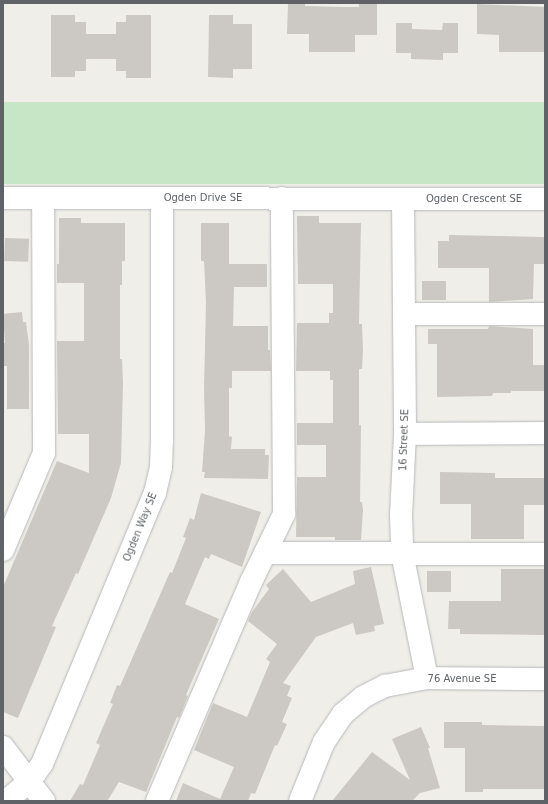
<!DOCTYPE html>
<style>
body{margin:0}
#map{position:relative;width:548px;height:804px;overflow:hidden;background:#f0eee8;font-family:"DejaVu Sans",sans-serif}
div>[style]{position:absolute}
.green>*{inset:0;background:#c6e6c5;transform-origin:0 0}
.building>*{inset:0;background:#ccc9c4;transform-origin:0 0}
.roads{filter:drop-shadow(0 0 1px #b5b8bb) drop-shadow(0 0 1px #b5b8bb)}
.minor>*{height:22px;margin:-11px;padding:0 11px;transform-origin:11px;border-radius:11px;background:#fff}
span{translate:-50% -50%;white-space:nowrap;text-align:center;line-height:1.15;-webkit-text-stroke:3.5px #fff;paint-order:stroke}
.street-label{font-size:10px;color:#5f6367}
.frame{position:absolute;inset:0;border:4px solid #5f6367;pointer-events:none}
</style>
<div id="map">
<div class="green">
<div style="left:3px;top:102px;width:542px;height:82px"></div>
</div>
<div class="building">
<div style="clip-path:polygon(288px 4px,305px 4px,305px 6px,342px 7px,359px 7px,359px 4px,377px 4px,377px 35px,355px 35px,355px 52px,309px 52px,309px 34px,287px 34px)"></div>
<div style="clip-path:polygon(477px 4px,545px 7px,545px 52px,499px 52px,499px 35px,477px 34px)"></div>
<div style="clip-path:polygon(51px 15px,75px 15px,75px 22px,86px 22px,86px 34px,116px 34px,116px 22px,126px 22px,126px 15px,151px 15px,151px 78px,126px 78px,126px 71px,116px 71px,116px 59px,86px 59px,86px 71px,75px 71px,75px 77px,51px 77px)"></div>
<div style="clip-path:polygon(209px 15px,233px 15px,233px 24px,252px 24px,252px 69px,233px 69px,233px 78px,208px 77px)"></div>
<div style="clip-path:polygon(396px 23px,412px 23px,412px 29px,442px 30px,443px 23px,458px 23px,458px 53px,443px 53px,443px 60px,411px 59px,411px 53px,396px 53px)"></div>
<div style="clip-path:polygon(297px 216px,319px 216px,319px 223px,361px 223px,359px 324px,362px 324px,363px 350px,362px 369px,359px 369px,359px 425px,361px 425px,360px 502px,362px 502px,363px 510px,361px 540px,335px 540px,335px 537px,296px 537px,297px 477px,326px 477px,326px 445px,297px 445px,297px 423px,333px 423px,333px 380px,330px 380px,330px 371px,296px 371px,297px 323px,329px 323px,329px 313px,333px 313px,333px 284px,298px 284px)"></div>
<div style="clip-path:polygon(59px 218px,81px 218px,81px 223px,125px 223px,125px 261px,122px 261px,122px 285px,120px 285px,120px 359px,122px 359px,123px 384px,121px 463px,111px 498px,78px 574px,76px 573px,52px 626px,56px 627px,18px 718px,3px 712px,3px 587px,57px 461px,89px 473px,89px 434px,58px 434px,57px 341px,84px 341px,84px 283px,57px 283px,57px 264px,59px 264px)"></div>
<div style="clip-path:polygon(201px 223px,229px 223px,229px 264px,267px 264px,267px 287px,234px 287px,233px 326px,268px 326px,268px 350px,270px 350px,271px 371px,232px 371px,232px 388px,229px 388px,229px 436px,232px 437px,231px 449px,265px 449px,265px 455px,269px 455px,268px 479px,204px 478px,205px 472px,202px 472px,205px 431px,204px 388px,206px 303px,204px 261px,201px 261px)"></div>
<div style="clip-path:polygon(449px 235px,545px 237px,545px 264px,534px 264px,533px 299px,489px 302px,489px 268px,438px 268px,438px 241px,449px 241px)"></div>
<div style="left:5px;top:238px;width:24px;height:23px;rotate:2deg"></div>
<div style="left:422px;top:281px;width:24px;height:19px"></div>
<div style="clip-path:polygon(22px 312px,23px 322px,26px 322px,29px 345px,29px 409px,7px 409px,7px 366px,4px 366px,4px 343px,5px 343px,3px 314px)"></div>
<div style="clip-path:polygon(489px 326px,533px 329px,533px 365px,545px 365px,545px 391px,511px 391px,511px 393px,493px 393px,492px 396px,437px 397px,437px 344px,428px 344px,428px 329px,488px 329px)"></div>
<div style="clip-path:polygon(440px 472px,495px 473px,495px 478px,545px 478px,545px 505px,524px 505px,524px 539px,471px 539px,471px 504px,440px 504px)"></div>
<div style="clip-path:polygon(201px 493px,261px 512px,242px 567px,211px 554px,209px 559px,205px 557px,185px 604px,219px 619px,186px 695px,188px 696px,179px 718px,177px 717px,146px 792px,119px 782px,108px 800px,110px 801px,70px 801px,80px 784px,83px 785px,100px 745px,96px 743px,113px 704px,110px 703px,117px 685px,120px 686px,170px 572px,172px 573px,186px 538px,183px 537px,190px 518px,194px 520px)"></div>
<div style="clip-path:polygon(371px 567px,384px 624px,374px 626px,375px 631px,356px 635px,353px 623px,316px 637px,283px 683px,291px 686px,287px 696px,292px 698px,282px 722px,287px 724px,277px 746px,275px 745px,255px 794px,251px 793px,248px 801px,176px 801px,183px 783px,220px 799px,234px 767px,194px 750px,213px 703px,247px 717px,270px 662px,266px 659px,277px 644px,248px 621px,252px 612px,269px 589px,266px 585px,283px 569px,311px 602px,355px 584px,353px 571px)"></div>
<div style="clip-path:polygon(501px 569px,545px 569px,545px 635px,460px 634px,460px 629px,448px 629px,449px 601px,501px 601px)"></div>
<div style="left:427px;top:571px;width:24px;height:21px"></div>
<div style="clip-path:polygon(444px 722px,482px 722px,482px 725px,545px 726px,545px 789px,483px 789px,483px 792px,465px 792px,465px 748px,444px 748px)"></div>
<div style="clip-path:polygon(421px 727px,430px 748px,428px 748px,440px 788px,420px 793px,412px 801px,332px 801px,372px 752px,410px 780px,392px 739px)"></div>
</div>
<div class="roads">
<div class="minor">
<div style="left:3px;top:198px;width:542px;rotate:0.11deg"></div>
<div style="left:403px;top:199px;width:235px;rotate:89.5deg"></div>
<div style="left:405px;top:434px;width:81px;rotate:92.8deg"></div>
<div style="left:401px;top:515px;width:38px;rotate:88deg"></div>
<div style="left:402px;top:553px;width:127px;rotate:78.7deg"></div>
<div style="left:404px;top:314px;width:141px"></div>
<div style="left:405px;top:434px;width:140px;rotate:-0.4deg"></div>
<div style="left:3px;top:550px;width:105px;rotate:-67.1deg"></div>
<div style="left:44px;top:453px;width:255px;rotate:-90.2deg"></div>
<div style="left:265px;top:553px;width:280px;rotate:0.2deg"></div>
<div style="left:3px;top:747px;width:68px;rotate:52.8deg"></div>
<div style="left:6px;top:801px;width:31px;rotate:-40deg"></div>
<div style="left:30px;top:781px;width:21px;rotate:-55deg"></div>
<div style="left:42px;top:764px;width:294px;rotate:-67.4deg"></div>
<div style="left:155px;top:493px;width:27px;rotate:-77deg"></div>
<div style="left:161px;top:467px;width:26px;rotate:-88deg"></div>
<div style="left:162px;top:441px;width:243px;rotate:-90deg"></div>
<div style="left:157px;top:801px;width:238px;rotate:-66.8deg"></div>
<div style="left:251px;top:582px;width:76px;rotate:-64.1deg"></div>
<div style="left:284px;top:514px;width:316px;rotate:-90.4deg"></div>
<div style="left:300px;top:801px;width:64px;rotate:-67.9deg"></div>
<div style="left:324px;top:742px;width:34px;rotate:-56deg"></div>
<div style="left:343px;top:714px;width:26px;rotate:-40deg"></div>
<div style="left:363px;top:697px;width:25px;rotate:-27deg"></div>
<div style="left:385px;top:686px;width:43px;rotate:-10.8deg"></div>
<div style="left:427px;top:678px;width:118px;rotate:0.5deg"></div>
</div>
</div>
<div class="street-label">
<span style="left:203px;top:198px">Ogden Drive SE</span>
<span style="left:474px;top:199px">Ogden Crescent SE</span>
<span style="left:404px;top:440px;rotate:-88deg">16 Street SE</span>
<span style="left:140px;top:527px;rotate:-68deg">Ogden Way SE</span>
<span style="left:462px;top:679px">76 Avenue SE</span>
</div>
<div class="frame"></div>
</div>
